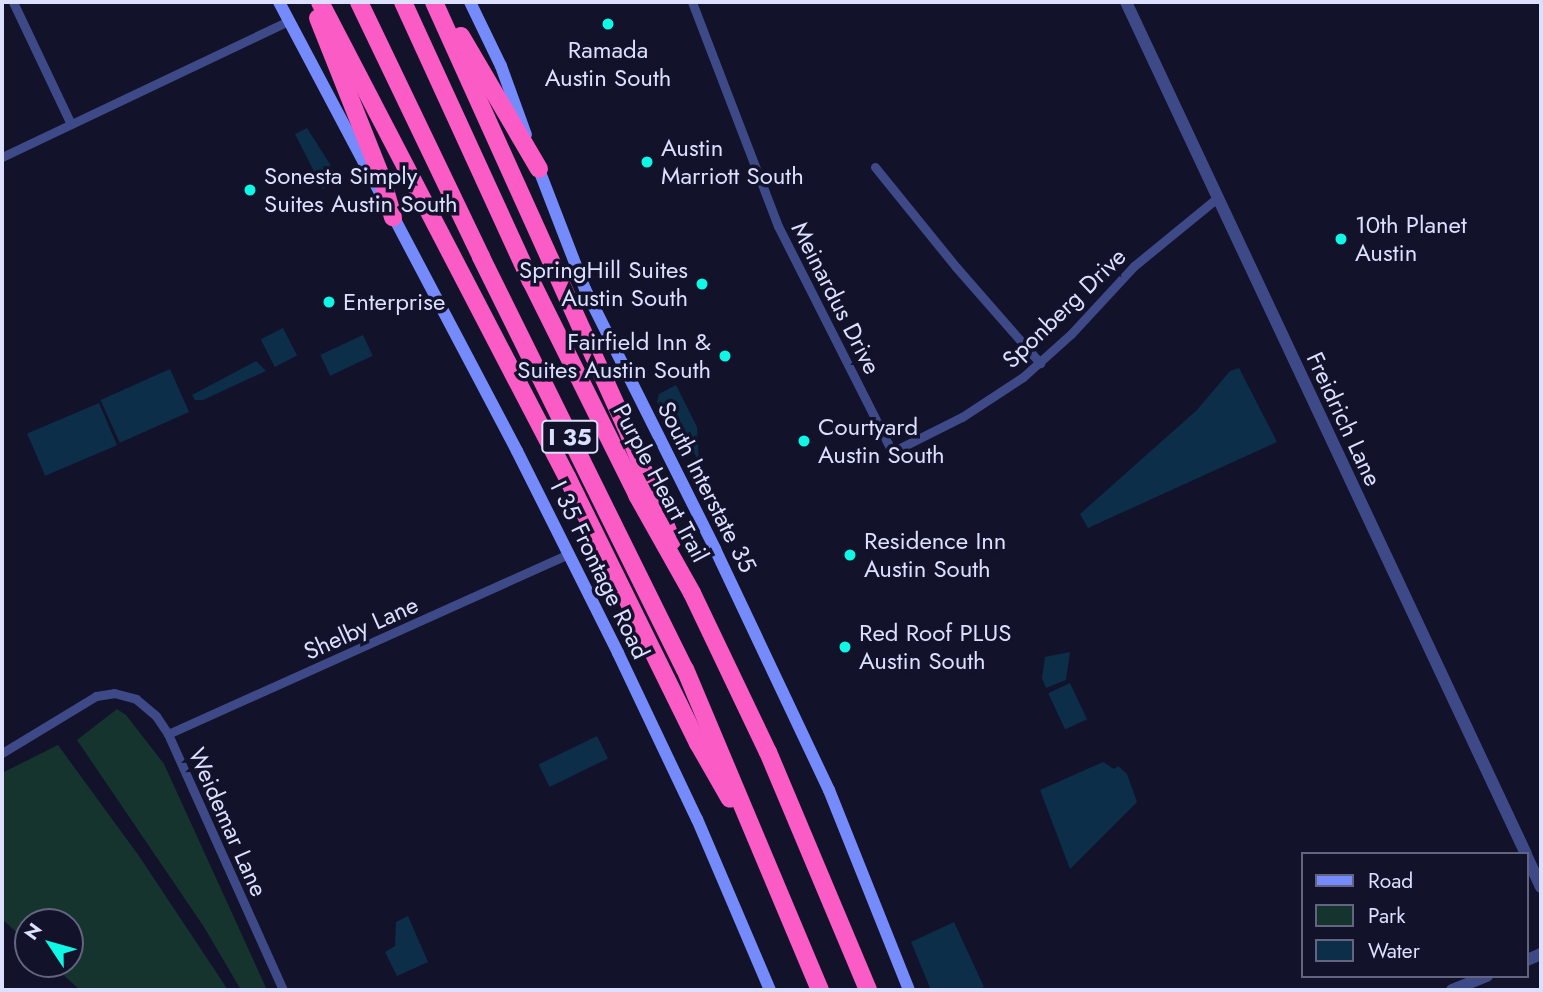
<!DOCTYPE html>
<style>
body{margin:0}
#map{position:relative;width:1543px;height:992px;overflow:hidden;background:#12122b;font-family:Jost,sans-serif}
div>[style]{position:absolute}
.green>*{inset:0;background:#15342e}
.water>*{inset:0;background:#0d2e49;transform-origin:0 0}
.minor>*{height:9px;margin:-4.5px;padding:0 4.5px;transform-origin:4.5px;border-radius:4.5px;background:#3e4988}
.tertiary>*{height:12px;margin:-6px;padding:0 6px;transform-origin:6px;border-radius:6px;background:#3e4988}
.secondary>*{height:12px;margin:-6px;padding:0 6px;transform-origin:6px;border-radius:6px;background:#768bfb}
.motorway>*{height:18px;margin:-9px;padding:0 9px;transform-origin:9px;border-radius:9px;background:#fa5bc5}
.dots>*{width:19px;height:19px;translate:-50% -50%;box-sizing:border-box;border:4px solid #12122b;border-radius:50%}
span{translate:-50% -50%;white-space:nowrap;text-align:center;line-height:1.15;-webkit-text-stroke:7px #12122b;paint-order:stroke}
.shield-label span{padding:2px 5px;background:#12122b;border:2px solid;border-radius:5px;-webkit-text-stroke-width:0}
.shield-label{font-size:23px;color:#dcdffe;font-weight:700}
.poi-label{font-size:24px;color:#dcdffe}
.left{translate:0 -50%;text-align:left}
.right{translate:-100% -50%;text-align:right}
.street-label{font-size:24px;color:#dcdffe}
.frame{position:absolute;inset:0;border:4px solid #dcdffe;pointer-events:none}
.legend{position:absolute;left:1301px;top:852px;width:228px;height:126px;box-sizing:border-box;background:#12122b;border:2px solid #63647f;margin:0;padding:9px 12px;list-style:none;font-size:21px;color:#dcdffe}
.legend li{display:flex;align-items:center;gap:14px;height:35px}
.legend b{width:35px;border:2px solid #63647f}
.north{position:absolute;left:14px;top:908px;width:70px;height:70px;box-sizing:border-box;background:#12122b;border:2px solid #63647f;border-radius:50%;rotate:306deg;font-size:19px;font-weight:700;line-height:28px;text-align:center;color:#dcdffe}
.north::after{content:'';display:block;margin:auto;width:24px;height:32px;background:#0ef8e5;clip-path:polygon(50% 0,100% 100%,50% 72%,0 100%)}
</style>
<div id="map">
<div class="green">
<div style="clip-path:polygon(117px 709px,126px 715px,164px 764px,267px 990px,241px 990px,204px 927px,77px 740px)"></div>
<div style="clip-path:polygon(58px 745px,139px 856px,228px 990px,80px 990px,51px 964px,70px 964px,70px 922px,28px 922px,28px 943px,2px 919px,2px 773px)"></div>
</div>
<div class="water">
<div style="clip-path:polygon(307px 128px,343px 185px,330px 185px,323px 189px,295px 134px)"></div>
<div style="left:283px;top:328px;width:31px;height:25px;rotate:63deg"></div>
<div style="left:363px;top:335px;width:23px;height:47px;rotate:65deg"></div>
<div style="clip-path:polygon(256px 361px,266px 371px,203px 400px,195px 400px,192px 395px)"></div>
<div style="clip-path:polygon(1239px 368px,1277px 442px,1088px 528px,1080px 514px,1197px 410px,1230px 371px)"></div>
<div style="left:170px;top:369px;width:47px;height:76px;rotate:66deg"></div>
<div style="clip-path:polygon(676px 385px,697px 427px,699px 462px,683px 431px,678px 433px,665px 410px,662px 411px,657px 402px,659px 394px)"></div>
<div style="left:99px;top:403px;width:46px;height:78px;rotate:67deg"></div>
<div style="clip-path:polygon(1070px 652px,1066px 680px,1046px 688px,1042px 678px,1045px 657px)"></div>
<div style="left:1070px;top:683px;width:40px;height:24px;rotate:65deg"></div>
<div style="left:597px;top:736px;width:25px;height:65px;rotate:64deg"></div>
<div style="clip-path:polygon(1103px 762px,1114px 769px,1118px 766px,1127px 774px,1137px 802px,1070px 869px,1040px 790px)"></div>
<div style="clip-path:polygon(408px 916px,428px 962px,397px 976px,385px 952px,395px 946px,396px 922px)"></div>
<div style="clip-path:polygon(954px 922px,984px 987px,976px 990px,931px 990px,911px 942px)"></div>
</div>
<div class="minor">
<div style="left:13px;top:2px;width:135px;rotate:64.6deg"></div>
<div style="left:692px;top:2px;width:240px;rotate:69deg"></div>
<div style="left:778px;top:226px;width:253px;rotate:63.2deg"></div>
<div style="left:892px;top:452px;width:78px;rotate:-26.6deg"></div>
<div style="left:962px;top:417px;width:73px;rotate:-33.3deg"></div>
<div style="left:1023px;top:377px;width:64px;rotate:-41.9deg"></div>
<div style="left:1071px;top:334px;width:93px;rotate:-47.2deg"></div>
<div style="left:1134px;top:266px;width:107px;rotate:-39.3deg"></div>
<div style="left:2px;top:157px;width:317px;rotate:-25.4deg"></div>
<div style="left:875px;top:167px;width:129px;rotate:51deg"></div>
<div style="left:956px;top:267px;width:128px;rotate:48.8deg"></div>
<div style="left:168px;top:734px;width:440px;rotate:-24.2deg"></div>
<div style="left:2px;top:753px;width:110px;rotate:-31.2deg"></div>
<div style="left:96px;top:696px;width:18px;rotate:-9deg"></div>
<div style="left:114px;top:693px;width:23px;rotate:15deg"></div>
<div style="left:136px;top:699px;width:26px;rotate:40deg"></div>
<div style="left:156px;top:716px;width:22px;rotate:56deg"></div>
<div style="left:168px;top:734px;width:281px;rotate:65.8deg"></div>
</div>
<div class="tertiary">
<div style="left:1126px;top:2px;width:941px;rotate:64.85deg"></div>
<div style="left:1527px;top:857px;width:33px;rotate:65deg"></div>
<div style="left:1527px;top:960px;width:15px;rotate:-23deg"></div>
<div style="left:1452px;top:990px;width:38px;rotate:-22deg"></div>
</div>
<div class="secondary">
<div style="left:279px;top:2px;width:216px;rotate:62.1deg"></div>
<div style="left:470px;top:2px;width:71px;rotate:64.2deg"></div>
<div style="left:501px;top:66px;width:73px;rotate:70.1deg"></div>
<div style="left:536px;top:162px;width:136px;rotate:68.9deg"></div>
<div style="left:585px;top:289px;width:291px;rotate:63.4deg"></div>
<div style="left:715px;top:549px;width:267px;rotate:64.7deg"></div>
<div style="left:829px;top:790px;width:215px;rotate:68.2deg"></div>
<div style="left:391px;top:212px;width:270px;rotate:62.2deg"></div>
<div style="left:517px;top:451px;width:226px;rotate:63.4deg"></div>
<div style="left:618px;top:653px;width:184px;rotate:64.6deg"></div>
<div style="left:697px;top:819px;width:186px;rotate:66.9deg"></div>
</div>
<div class="motorway">
<div style="left:320px;top:2px;width:535px;rotate:62.53deg"></div>
<div style="left:567px;top:477px;width:297px;rotate:63.8deg"></div>
<div style="left:698px;top:743px;width:64px;rotate:60.3deg"></div>
<div style="left:359px;top:2px;width:283px;rotate:64.4deg"></div>
<div style="left:481px;top:257px;width:460px;rotate:63.7deg"></div>
<div style="left:685px;top:669px;width:348px;rotate:67.2deg"></div>
<div style="left:403px;top:2px;width:307px;rotate:65.4deg"></div>
<div style="left:531px;top:281px;width:239px;rotate:63.6deg"></div>
<div style="left:637px;top:495px;width:112px;rotate:60.7deg"></div>
<div style="left:692px;top:593px;width:176px;rotate:64.5deg"></div>
<div style="left:768px;top:752px;width:258px;rotate:67.2deg"></div>
<div style="left:434px;top:2px;width:466px;rotate:65.7deg"></div>
<div style="left:626px;top:427px;width:123px;rotate:68deg"></div>
<div style="left:318px;top:18px;width:173px;rotate:68.3deg"></div>
<div style="left:382px;top:179px;width:40px;rotate:74deg"></div>
<div style="left:461px;top:36px;width:154px;rotate:59.6deg"></div>
</div>
<div class="dots">
<div style="left:608px;top:24px;background:#0ef8e5"></div>
<div style="left:647px;top:162px;background:#0ef8e5"></div>
<div style="left:250px;top:190px;background:#0ef8e5"></div>
<div style="left:1341px;top:239px;background:#0ef8e5"></div>
<div style="left:702px;top:284px;background:#0ef8e5"></div>
<div style="left:329px;top:302px;background:#0ef8e5"></div>
<div style="left:725px;top:356px;background:#0ef8e5"></div>
<div style="left:804px;top:441px;background:#0ef8e5"></div>
<div style="left:850px;top:555px;background:#0ef8e5"></div>
<div style="left:845px;top:647px;background:#0ef8e5"></div>
</div>
<div class="shield-label">
<span style="left:570px;top:437px">I 35</span>
</div>
<div class="poi-label">
<span style="left:608px;top:64px">Ramada<br>Austin South</span>
<span class="left" style="left:661px;top:162px">Austin<br>Marriott South</span>
<span class="left" style="left:264px;top:190px">Sonesta Simply<br>Suites Austin South</span>
<span class="left" style="left:1355px;top:239px">10th Planet<br>Austin</span>
<span class="right" style="left:688px;top:284px">SpringHill Suites<br>Austin South</span>
<span class="left" style="left:343px;top:302px">Enterprise</span>
<span class="right" style="left:711px;top:356px">Fairfield Inn &amp;<br>Suites Austin South</span>
<span class="left" style="left:818px;top:441px">Courtyard<br>Austin South</span>
<span class="left" style="left:864px;top:555px">Residence Inn<br>Austin South</span>
<span class="left" style="left:859px;top:647px">Red Roof PLUS<br>Austin South</span>
</div>
<div class="street-label">
<span style="left:836px;top:298px;rotate:63deg">Meinardus Drive</span>
<span style="left:1064px;top:308px;rotate:-44deg">Sponberg Drive</span>
<span style="left:1344px;top:419px;rotate:65deg">Freidrich Lane</span>
<span style="left:661px;top:483px;rotate:62deg">Purple Heart Trail</span>
<span style="left:707px;top:487px;rotate:63deg">South Interstate 35</span>
<span style="left:600px;top:570px;rotate:64deg">I 35 Frontage Road</span>
<span style="left:361px;top:628px;rotate:-24deg">Shelby Lane</span>
<span style="left:228px;top:822px;rotate:66deg">Weidemar Lane</span>
</div>
<div class="frame"></div>
<ul class="legend">
<li><b style="height:9px;background:#768bfb"></b>Road</li>
<li><b style="height:19px;background:#15342e"></b>Park</li>
<li><b style="height:19px;background:#0d2e49"></b>Water</li>
</ul>
<div class="north">N</div>
</div>
